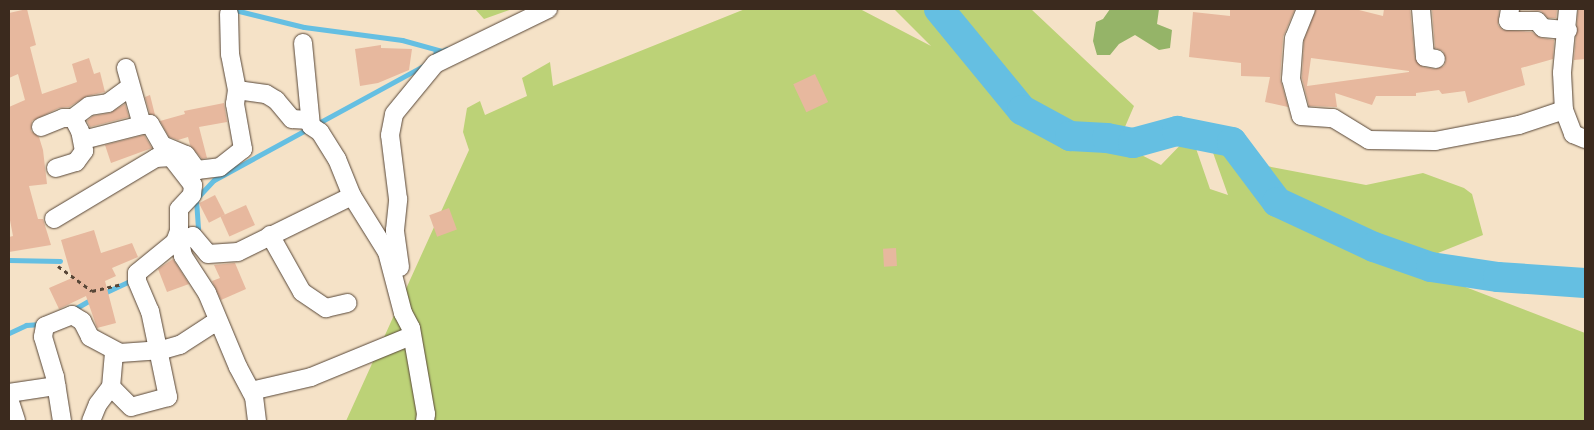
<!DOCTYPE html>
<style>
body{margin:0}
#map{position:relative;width:1594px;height:430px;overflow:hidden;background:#f5e2c7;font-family:"Sorts Mill Goudy",serif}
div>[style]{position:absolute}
.green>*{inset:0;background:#bcd277}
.forest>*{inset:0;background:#95b468}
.stream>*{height:5px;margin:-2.5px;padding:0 2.5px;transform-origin:2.5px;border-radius:2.5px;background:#65bfe2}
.river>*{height:30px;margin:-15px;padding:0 15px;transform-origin:15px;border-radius:15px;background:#65bfe2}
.building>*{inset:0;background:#e7b89e;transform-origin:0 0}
.path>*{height:3px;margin-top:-1.5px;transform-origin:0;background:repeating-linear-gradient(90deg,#574637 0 4px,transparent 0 8px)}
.roads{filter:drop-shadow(0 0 1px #574637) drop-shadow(0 0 1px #574637)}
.minor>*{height:18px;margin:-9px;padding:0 9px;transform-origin:9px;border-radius:9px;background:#fff}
span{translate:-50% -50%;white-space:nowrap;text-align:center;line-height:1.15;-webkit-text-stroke:5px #fcf5e5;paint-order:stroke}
.frame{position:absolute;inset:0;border:10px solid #3b2a1e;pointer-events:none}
</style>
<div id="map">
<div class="green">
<div style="clip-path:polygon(475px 9px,512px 9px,484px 19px)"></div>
<div style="clip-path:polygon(745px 9px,860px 9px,931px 46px,894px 9px,1031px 9px,1134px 106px,1118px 143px,1161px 165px,1191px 134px,1210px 189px,1228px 195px,1205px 130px,1261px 165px,1366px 185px,1423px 173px,1464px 188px,1472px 194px,1483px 235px,1408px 265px,1585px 333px,1585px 421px,346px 421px,469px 150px,463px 132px,467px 108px,480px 101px,485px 115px,527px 96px,522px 78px,550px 62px,553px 86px)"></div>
</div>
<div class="forest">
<div style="clip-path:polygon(1110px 9px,1159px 9px,1157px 24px,1172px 30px,1170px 48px,1159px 50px,1135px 35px,1119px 44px,1110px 55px,1097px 55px,1093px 41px,1096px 22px,1103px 19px)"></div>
</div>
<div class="stream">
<div style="left:231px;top:9px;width:75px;rotate:13.9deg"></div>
<div style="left:304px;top:27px;width:99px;rotate:7.6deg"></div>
<div style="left:402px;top:40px;width:41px;rotate:15.4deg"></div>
<div style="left:442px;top:51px;width:5px;rotate:-22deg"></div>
<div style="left:434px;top:59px;width:9px;rotate:-77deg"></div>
<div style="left:192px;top:230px;width:6px;rotate:-18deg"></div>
<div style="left:198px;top:228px;width:29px;rotate:-94deg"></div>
<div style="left:196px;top:199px;width:26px;rotate:-47deg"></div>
<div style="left:214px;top:180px;width:240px;rotate:-28.6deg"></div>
<div style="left:9px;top:260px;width:51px;rotate:1.1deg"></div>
<div style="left:102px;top:294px;width:33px;rotate:-25deg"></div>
<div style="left:71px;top:311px;width:24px;rotate:-30deg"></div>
<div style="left:9px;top:333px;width:19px;rotate:-25deg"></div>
<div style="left:26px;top:325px;width:15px;rotate:-4deg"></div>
</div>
<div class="river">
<div style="left:939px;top:9px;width:131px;rotate:50.6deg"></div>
<div style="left:1022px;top:110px;width:55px;rotate:28.4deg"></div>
<div style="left:1070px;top:136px;width:37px;rotate:3deg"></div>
<div style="left:1107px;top:138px;width:26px;rotate:11deg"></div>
<div style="left:1133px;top:143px;width:46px;rotate:-15.3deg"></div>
<div style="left:1177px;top:131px;width:56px;rotate:11.3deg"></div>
<div style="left:1232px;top:142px;width:75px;rotate:53.1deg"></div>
<div style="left:1277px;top:202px;width:107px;rotate:24.9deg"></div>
<div style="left:1374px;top:247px;width:60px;rotate:19.3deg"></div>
<div style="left:1431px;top:267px;width:68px;rotate:8.5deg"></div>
<div style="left:1498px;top:277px;width:87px;rotate:3.9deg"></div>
</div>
<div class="building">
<div style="clip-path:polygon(27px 9px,36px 45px,30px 47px,42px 94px,77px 82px,72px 64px,89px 58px,94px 74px,100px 72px,105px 92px,87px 96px,69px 107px,59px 108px,32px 121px,31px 131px,39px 137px,43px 150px,47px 184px,29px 186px,38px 219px,43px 219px,51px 245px,9px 252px,9px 237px,13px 236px,9px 215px,9px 107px,25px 100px,18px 74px,9px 78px,9px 13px)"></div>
<div style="clip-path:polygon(1230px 9px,1295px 9px,1283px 37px,1280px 78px,1288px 107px,1265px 102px,1270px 77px,1241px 76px,1241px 63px,1189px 57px,1193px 12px,1230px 16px)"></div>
<div style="clip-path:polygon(evenodd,1316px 9px,1355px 9px,1383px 16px,1384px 9px,1410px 10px,1415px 58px,1423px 67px,1435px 69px,1444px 66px,1446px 60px,1443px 51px,1435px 48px,1432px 9px,1499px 9px,1498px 25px,1503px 30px,1532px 32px,1541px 38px,1554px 40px,1553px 59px,1521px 68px,1525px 85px,1468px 103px,1465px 91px,1442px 94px,1439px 90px,1416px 93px,1416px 96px,1376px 96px,1372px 105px,1335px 93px,1337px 107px,1309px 106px,1302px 78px,1304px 40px,1316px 9px,1311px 58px,1409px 71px,1409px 72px,1307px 86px,1311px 58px)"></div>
<div style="clip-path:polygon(1520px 9px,1557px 9px,1556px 18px,1548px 18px,1541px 11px)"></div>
<div style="clip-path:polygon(1578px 9px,1585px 9px,1585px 59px,1574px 60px)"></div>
<div style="clip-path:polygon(381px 45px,381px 48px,412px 49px,409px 70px,378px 83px,360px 86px,355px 49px)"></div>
<div style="left:815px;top:74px;width:31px;height:24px;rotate:65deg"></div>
<div style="clip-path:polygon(150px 95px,155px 115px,150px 114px,145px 97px)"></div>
<div style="clip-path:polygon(224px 103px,227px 122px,199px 127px,207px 158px,202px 159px,190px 145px,188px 137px,178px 140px,169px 137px,160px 121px,185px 114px,184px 111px)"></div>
<div style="clip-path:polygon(125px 104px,129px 117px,90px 127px,87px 121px,93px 116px,110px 113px)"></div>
<div style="clip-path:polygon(144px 135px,152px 148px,111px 163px,105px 145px)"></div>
<div style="left:215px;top:195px;width:22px;height:18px;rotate:63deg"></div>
<div style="left:246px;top:205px;width:22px;height:28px;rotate:66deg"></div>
<div style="left:449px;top:208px;width:23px;height:21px;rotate:70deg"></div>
<div style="clip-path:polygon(94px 230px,101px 253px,132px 243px,138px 257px,112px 268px,116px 276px,105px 281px,116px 323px,97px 328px,86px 296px,59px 309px,49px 288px,72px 278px,61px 240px)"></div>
<div style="left:896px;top:248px;width:18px;height:13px;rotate:87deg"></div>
<div style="clip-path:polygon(173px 259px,189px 284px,167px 292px,158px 269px)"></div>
<div style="clip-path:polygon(235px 263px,246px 289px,221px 300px,212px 281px,220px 278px,214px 265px)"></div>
</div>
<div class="path">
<div style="left:58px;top:266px;width:42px;rotate:36.3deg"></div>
<div style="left:92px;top:291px;width:31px;rotate:-13deg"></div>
</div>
<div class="roads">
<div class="minor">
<div style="left:1306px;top:9px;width:31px;rotate:112deg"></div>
<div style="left:1294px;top:38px;width:41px;rotate:94.2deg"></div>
<div style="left:1291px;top:79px;width:38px;rotate:75deg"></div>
<div style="left:1301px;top:116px;width:32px;rotate:4deg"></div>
<div style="left:1333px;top:118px;width:42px;rotate:31.4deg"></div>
<div style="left:1369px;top:140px;width:66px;rotate:0.9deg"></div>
<div style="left:1435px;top:141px;width:86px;rotate:-10.8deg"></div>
<div style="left:1519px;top:125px;width:47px;rotate:-18.4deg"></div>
<div style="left:1421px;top:9px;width:48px;rotate:85.2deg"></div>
<div style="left:1425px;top:57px;width:11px;rotate:10deg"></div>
<div style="left:1510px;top:9px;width:12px;rotate:99deg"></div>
<div style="left:1508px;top:21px;width:29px"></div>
<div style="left:1537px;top:21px;width:9px;rotate:49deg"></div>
<div style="left:1543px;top:28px;width:25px;rotate:5deg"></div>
<div style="left:1568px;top:9px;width:64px;rotate:95.4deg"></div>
<div style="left:1562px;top:73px;width:37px;rotate:87deg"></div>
<div style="left:1564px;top:110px;width:26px;rotate:69deg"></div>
<div style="left:1573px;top:134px;width:13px;rotate:23deg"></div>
<div style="left:303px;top:43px;width:83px;rotate:84.5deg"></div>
<div style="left:311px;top:126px;width:11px;rotate:34deg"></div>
<div style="left:320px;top:132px;width:32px;rotate:58deg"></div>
<div style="left:337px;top:159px;width:40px;rotate:68deg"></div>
<div style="left:352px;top:196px;width:66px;rotate:58deg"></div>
<div style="left:387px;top:252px;width:63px;rotate:75.3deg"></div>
<div style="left:403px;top:313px;width:17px;rotate:62deg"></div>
<div style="left:411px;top:328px;width:87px;rotate:80.1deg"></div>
<div style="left:426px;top:414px;width:7px;rotate:98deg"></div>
<div style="left:126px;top:68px;width:59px;rotate:74.3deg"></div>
<div style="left:142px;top:125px;width:8px;rotate:-7deg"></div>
<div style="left:150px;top:124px;width:24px;rotate:60deg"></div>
<div style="left:162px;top:145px;width:26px;rotate:23deg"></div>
<div style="left:186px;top:155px;width:19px;rotate:54deg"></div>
<div style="left:197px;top:170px;width:23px;rotate:-7deg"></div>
<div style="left:220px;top:167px;width:29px;rotate:-38deg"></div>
<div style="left:243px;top:149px;width:46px;rotate:-100.1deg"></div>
<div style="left:235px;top:104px;width:14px;rotate:-82deg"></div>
<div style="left:237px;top:90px;width:37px;rotate:-101deg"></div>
<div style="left:230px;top:54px;width:40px;rotate:-91.4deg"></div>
<div style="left:237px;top:90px;width:29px;rotate:8deg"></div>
<div style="left:266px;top:94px;width:12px;rotate:31deg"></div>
<div style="left:276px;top:100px;width:25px;rotate:50deg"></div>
<div style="left:292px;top:119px;width:17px;rotate:3deg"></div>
<div style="left:41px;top:127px;width:24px;rotate:-22deg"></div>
<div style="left:63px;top:118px;width:10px"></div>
<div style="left:73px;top:118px;width:20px;rotate:-37deg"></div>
<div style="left:89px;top:106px;width:19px;rotate:-9deg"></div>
<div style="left:108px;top:103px;width:27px;rotate:-36deg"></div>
<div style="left:83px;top:140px;width:61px;rotate:-14.3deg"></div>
<div style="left:56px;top:168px;width:21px;rotate:-17deg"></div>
<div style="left:76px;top:162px;width:14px;rotate:-54deg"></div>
<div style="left:84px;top:151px;width:20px;rotate:-101deg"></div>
<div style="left:80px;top:131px;width:15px;rotate:-118deg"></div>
<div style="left:54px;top:219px;width:119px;rotate:-30.9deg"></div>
<div style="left:156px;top:158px;width:15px;rotate:-4deg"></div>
<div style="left:171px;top:157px;width:36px;rotate:52deg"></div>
<div style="left:193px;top:185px;width:10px;rotate:96deg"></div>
<div style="left:192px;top:195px;width:19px;rotate:133deg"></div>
<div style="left:179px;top:209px;width:22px;rotate:90deg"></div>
<div style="left:179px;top:231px;width:12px;rotate:110deg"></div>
<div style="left:175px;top:242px;width:49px;rotate:140.8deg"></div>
<div style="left:137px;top:273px;width:8px;rotate:90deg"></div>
<div style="left:137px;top:281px;width:33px;rotate:67deg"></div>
<div style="left:150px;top:311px;width:88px;rotate:78.2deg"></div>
<div style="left:168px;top:397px;width:38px;rotate:165deg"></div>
<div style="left:131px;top:407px;width:28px;rotate:-135deg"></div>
<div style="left:270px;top:235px;width:65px;rotate:60.7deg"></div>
<div style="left:302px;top:292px;width:29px;rotate:34deg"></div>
<div style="left:326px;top:308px;width:22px;rotate:-13deg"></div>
<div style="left:400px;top:267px;width:37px;rotate:-98deg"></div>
<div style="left:395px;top:230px;width:31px;rotate:-84deg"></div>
<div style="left:398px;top:199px;width:64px;rotate:-97.1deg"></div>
<div style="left:390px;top:135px;width:21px;rotate:-79deg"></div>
<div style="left:394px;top:114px;width:65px;rotate:-50.6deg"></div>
<div style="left:435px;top:64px;width:126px;rotate:-26deg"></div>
<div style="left:251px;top:391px;width:62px;rotate:-13.1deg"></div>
<div style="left:311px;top:377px;width:108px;rotate:-22.3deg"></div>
<div style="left:9px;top:393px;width:48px;rotate:-8.5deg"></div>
<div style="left:9px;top:399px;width:23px;rotate:72deg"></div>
<div style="left:62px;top:421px;width:45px;rotate:-99deg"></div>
<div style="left:55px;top:377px;width:42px;rotate:-106.7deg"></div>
<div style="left:43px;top:337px;width:11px;rotate:-80deg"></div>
<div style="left:45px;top:326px;width:29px;rotate:-22deg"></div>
<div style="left:72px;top:315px;width:12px;rotate:31deg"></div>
<div style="left:82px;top:321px;width:18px;rotate:63deg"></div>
<div style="left:90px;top:337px;width:34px;rotate:28deg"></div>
<div style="left:120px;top:353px;width:42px;rotate:-4.1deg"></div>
<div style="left:162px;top:350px;width:19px;rotate:-16deg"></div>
<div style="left:180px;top:345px;width:37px;rotate:-33deg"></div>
<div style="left:211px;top:325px;width:7px;rotate:-8deg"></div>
<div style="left:91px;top:421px;width:18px;rotate:-68deg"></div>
<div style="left:98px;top:404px;width:21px;rotate:-53deg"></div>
<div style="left:111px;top:387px;width:36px;rotate:-85deg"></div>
<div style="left:257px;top:421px;width:24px;rotate:-97deg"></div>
<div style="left:254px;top:397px;width:34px;rotate:-118deg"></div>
<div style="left:238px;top:367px;width:80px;rotate:-112.7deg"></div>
<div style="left:207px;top:293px;width:44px;rotate:-123deg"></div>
<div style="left:183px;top:256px;width:14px;rotate:-102deg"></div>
<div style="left:180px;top:242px;width:14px;rotate:-25deg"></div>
<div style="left:193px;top:236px;width:23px;rotate:50deg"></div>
<div style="left:208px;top:254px;width:30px;rotate:-4deg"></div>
<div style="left:238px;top:252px;width:127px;rotate:-26.2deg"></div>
</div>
</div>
<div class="frame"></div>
</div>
